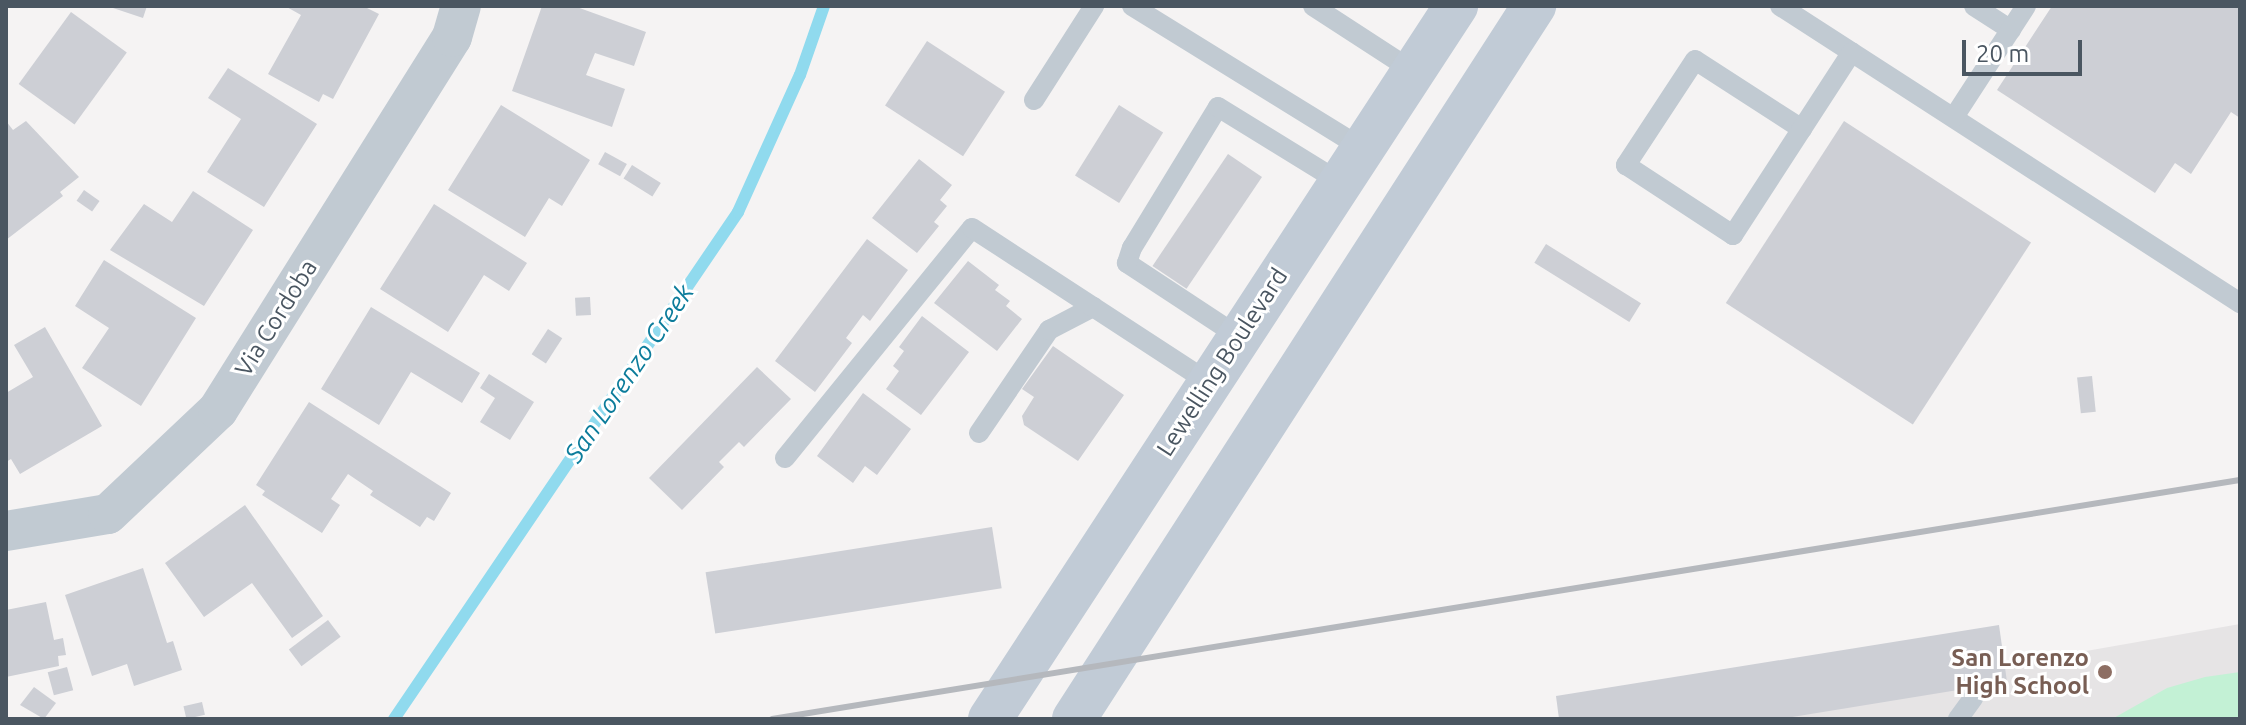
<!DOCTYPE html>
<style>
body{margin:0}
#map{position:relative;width:2246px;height:725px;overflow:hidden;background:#f5f3f3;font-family:Ubuntu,sans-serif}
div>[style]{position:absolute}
.education>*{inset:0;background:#e6e4e5}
.green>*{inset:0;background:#c3f1d5}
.stream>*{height:12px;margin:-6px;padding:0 6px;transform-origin:6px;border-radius:6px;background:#90daee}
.building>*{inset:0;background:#cdcfd5;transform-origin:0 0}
.lane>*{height:20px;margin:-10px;padding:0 10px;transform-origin:10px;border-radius:10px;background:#c1cad2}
.street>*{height:40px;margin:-20px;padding:0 20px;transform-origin:20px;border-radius:20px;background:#c1cad2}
.secondary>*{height:44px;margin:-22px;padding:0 22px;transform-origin:22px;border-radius:22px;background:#c1cbd6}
.rail>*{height:6px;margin:-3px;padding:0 3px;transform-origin:3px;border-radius:3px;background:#b5b8bd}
.dots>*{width:22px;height:22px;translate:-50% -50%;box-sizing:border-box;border:4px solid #fff;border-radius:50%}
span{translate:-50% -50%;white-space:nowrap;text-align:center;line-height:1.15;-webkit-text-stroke:6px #fff;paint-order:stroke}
.street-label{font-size:24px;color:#4a5661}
.education-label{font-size:24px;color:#785e54;font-weight:700}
.right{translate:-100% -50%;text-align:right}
.water-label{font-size:26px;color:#0c7c9b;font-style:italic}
.frame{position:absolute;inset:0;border:8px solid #4a5661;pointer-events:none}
.scale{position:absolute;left:1962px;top:40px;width:120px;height:36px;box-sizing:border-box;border:4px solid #4a5661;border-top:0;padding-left:10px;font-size:24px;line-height:28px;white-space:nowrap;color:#4a5661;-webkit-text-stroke:6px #fff;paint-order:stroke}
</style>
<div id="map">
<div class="education">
<div style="clip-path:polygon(2240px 624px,2240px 719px,1698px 719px)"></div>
</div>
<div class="green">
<div style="clip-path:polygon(2240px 672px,2240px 719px,2112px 719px,2167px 688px,2205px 677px)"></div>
</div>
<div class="stream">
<div style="left:394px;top:719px;width:613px;rotate:-55.84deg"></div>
<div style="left:738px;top:212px;width:150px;rotate:-65.7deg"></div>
<div style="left:800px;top:75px;width:73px;rotate:-70.8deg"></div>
</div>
<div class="building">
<div style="clip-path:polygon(107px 6px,147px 6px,143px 18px)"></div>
<div style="clip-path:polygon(285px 6px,363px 6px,379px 14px,333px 99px,323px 94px,319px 102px,268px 74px,301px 15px)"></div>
<div style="clip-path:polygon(542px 6px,574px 6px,646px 32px,634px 66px,595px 53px,586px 75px,625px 89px,612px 127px,512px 91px)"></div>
<div style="clip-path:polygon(2052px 6px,2240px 6px,2240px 118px,2231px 112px,2191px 174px,2175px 163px,2155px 193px,1997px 90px)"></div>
<div style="left:71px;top:12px;width:69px;height:89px;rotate:36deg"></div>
<div style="left:927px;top:41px;width:93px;height:77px;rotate:33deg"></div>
<div style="clip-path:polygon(228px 68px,317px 124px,264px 207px,207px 172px,241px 119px,208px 98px)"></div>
<div style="clip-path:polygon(501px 105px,590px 160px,562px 206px,549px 198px,525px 237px,448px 190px)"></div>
<div style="left:1119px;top:105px;width:52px;height:83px;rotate:32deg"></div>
<div style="clip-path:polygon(6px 121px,13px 130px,26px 121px,79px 177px,60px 192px,63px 196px,6px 240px)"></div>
<div style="left:1844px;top:121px;width:223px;height:217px;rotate:33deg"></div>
<div style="left:605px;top:152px;width:25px;height:14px;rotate:29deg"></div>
<div style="left:1228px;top:154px;width:41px;height:135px;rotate:34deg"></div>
<div style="clip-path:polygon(919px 159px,952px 185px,940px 200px,947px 206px,934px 222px,939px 226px,917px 253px,872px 218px)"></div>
<div style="left:632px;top:165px;width:34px;height:16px;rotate:32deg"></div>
<div style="left:84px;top:190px;width:19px;height:13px;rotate:35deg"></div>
<div style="clip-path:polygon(193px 191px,253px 230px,204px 306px,110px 250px,144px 204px,172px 222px)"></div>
<div style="clip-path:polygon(434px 204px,527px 263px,509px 291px,484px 275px,448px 332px,380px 289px)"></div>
<div style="clip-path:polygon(867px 239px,908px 270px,870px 321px,863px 315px,846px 338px,852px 343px,815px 392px,775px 361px)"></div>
<div style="left:1546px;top:244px;width:112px;height:22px;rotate:32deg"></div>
<div style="clip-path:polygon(104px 260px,196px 318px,141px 406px,82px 368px,109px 328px,75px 306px)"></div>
<div style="clip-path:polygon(968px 261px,999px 285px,995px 290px,1010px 301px,1006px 306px,1022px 319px,997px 351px,934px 303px)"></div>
<div style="left:590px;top:297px;width:18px;height:15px;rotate:87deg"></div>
<div style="clip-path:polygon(371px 307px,480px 373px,462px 403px,411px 372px,379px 425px,321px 389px)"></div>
<div style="clip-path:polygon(922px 316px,969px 352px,921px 415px,886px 389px,899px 371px,893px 366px,904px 351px,899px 347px)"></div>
<div style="clip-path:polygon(45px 327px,102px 426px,20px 474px,11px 459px,6px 462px,6px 393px,33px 377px,14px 345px)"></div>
<div style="left:548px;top:329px;width:17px;height:30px;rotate:33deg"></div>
<div style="clip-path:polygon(1053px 346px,1124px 395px,1078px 461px,1024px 425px,1022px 416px,1034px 397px,1022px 389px)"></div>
<div style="clip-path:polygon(757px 367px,791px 399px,744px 447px,739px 442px,719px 462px,724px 467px,682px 510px,649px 478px)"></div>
<div style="clip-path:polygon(489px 374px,534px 402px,510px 440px,480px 422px,495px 398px,480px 388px)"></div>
<div style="left:2092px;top:376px;width:36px;height:15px;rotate:84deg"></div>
<div style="clip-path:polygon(863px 393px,911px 429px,877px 475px,865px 466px,853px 483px,817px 456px)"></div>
<div style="clip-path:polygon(309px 402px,451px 493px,434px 521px,427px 517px,420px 527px,370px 495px,373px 491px,348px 474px,331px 499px,340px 505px,322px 533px,262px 495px,265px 491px,256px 485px)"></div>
<div style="clip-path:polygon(245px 505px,323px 616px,292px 638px,252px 583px,204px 617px,165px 563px)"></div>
<div style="left:992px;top:527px;width:62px;height:290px;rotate:81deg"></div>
<div style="clip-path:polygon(143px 568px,167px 643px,173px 641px,182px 670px,134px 686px,127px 664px,92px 676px,65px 595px)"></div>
<div style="clip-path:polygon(46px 602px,54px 640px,63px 638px,66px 655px,58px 656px,59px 666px,6px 677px,6px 610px)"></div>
<div style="left:328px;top:620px;width:21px;height:49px;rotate:53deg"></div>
<div style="clip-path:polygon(1999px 625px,2007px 682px,1780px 719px,1559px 719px,1556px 696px)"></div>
<div style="left:67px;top:667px;width:24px;height:20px;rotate:75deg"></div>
<div style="clip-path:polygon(34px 687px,56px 703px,44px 719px,20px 705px)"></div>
<div style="left:202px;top:702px;width:13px;height:19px;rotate:77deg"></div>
</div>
<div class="lane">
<div style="left:1132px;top:6px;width:270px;rotate:31.7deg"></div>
<div style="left:1313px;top:6px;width:119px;rotate:33deg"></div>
<div style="left:1780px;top:6px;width:548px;rotate:32.85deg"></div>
<div style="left:1974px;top:6px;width:44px;rotate:33deg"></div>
<div style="left:1034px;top:100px;width:112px;rotate:-57.4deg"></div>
<div style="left:1954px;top:117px;width:132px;rotate:-57deg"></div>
<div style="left:1802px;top:129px;width:127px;rotate:-147.2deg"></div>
<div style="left:1695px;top:60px;width:126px;rotate:123.3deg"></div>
<div style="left:1626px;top:165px;width:128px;rotate:33.2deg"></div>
<div style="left:1733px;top:235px;width:218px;rotate:-57deg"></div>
<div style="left:1238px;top:336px;width:133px;rotate:-146.7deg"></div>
<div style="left:1127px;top:263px;width:16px;rotate:-72deg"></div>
<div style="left:1132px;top:248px;width:165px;rotate:-58.6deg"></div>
<div style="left:1218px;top:107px;width:143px;rotate:31.6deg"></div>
<div style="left:979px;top:433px;width:125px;rotate:-55.8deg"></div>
<div style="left:1049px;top:330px;width:50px;rotate:-27.6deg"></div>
<div style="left:785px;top:458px;width:296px;rotate:-50.9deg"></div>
<div style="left:972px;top:228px;width:282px;rotate:33.1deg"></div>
<div style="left:1958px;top:719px;width:26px;rotate:-54deg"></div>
</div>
<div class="street">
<div style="left:6px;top:531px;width:103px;rotate:-9.5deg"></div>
<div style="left:108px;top:514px;width:151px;rotate:-43.4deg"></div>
<div style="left:218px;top:410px;width:440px;rotate:-57.9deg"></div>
<div style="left:452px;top:37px;width:32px;rotate:-74deg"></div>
</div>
<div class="secondary">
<div style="left:990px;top:719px;width:852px;rotate:-56.83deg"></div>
<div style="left:1074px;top:719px;width:849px;rotate:-57.17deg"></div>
</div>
<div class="rail">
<div style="left:772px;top:719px;width:1487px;rotate:-9.25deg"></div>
</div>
<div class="dots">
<div style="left:2105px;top:672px;background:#8d6e63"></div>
</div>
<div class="street-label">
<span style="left:276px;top:318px;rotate:-58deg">Via Cordoba</span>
<span style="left:1222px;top:362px;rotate:-57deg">Lewelling Boulevard</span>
</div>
<div class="education-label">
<span class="right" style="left:2089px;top:672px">San Lorenzo<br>High School</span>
</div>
<div class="water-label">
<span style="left:629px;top:373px;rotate:-56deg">San Lorenzo Creek</span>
</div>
<div class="frame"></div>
<div class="scale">20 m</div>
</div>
